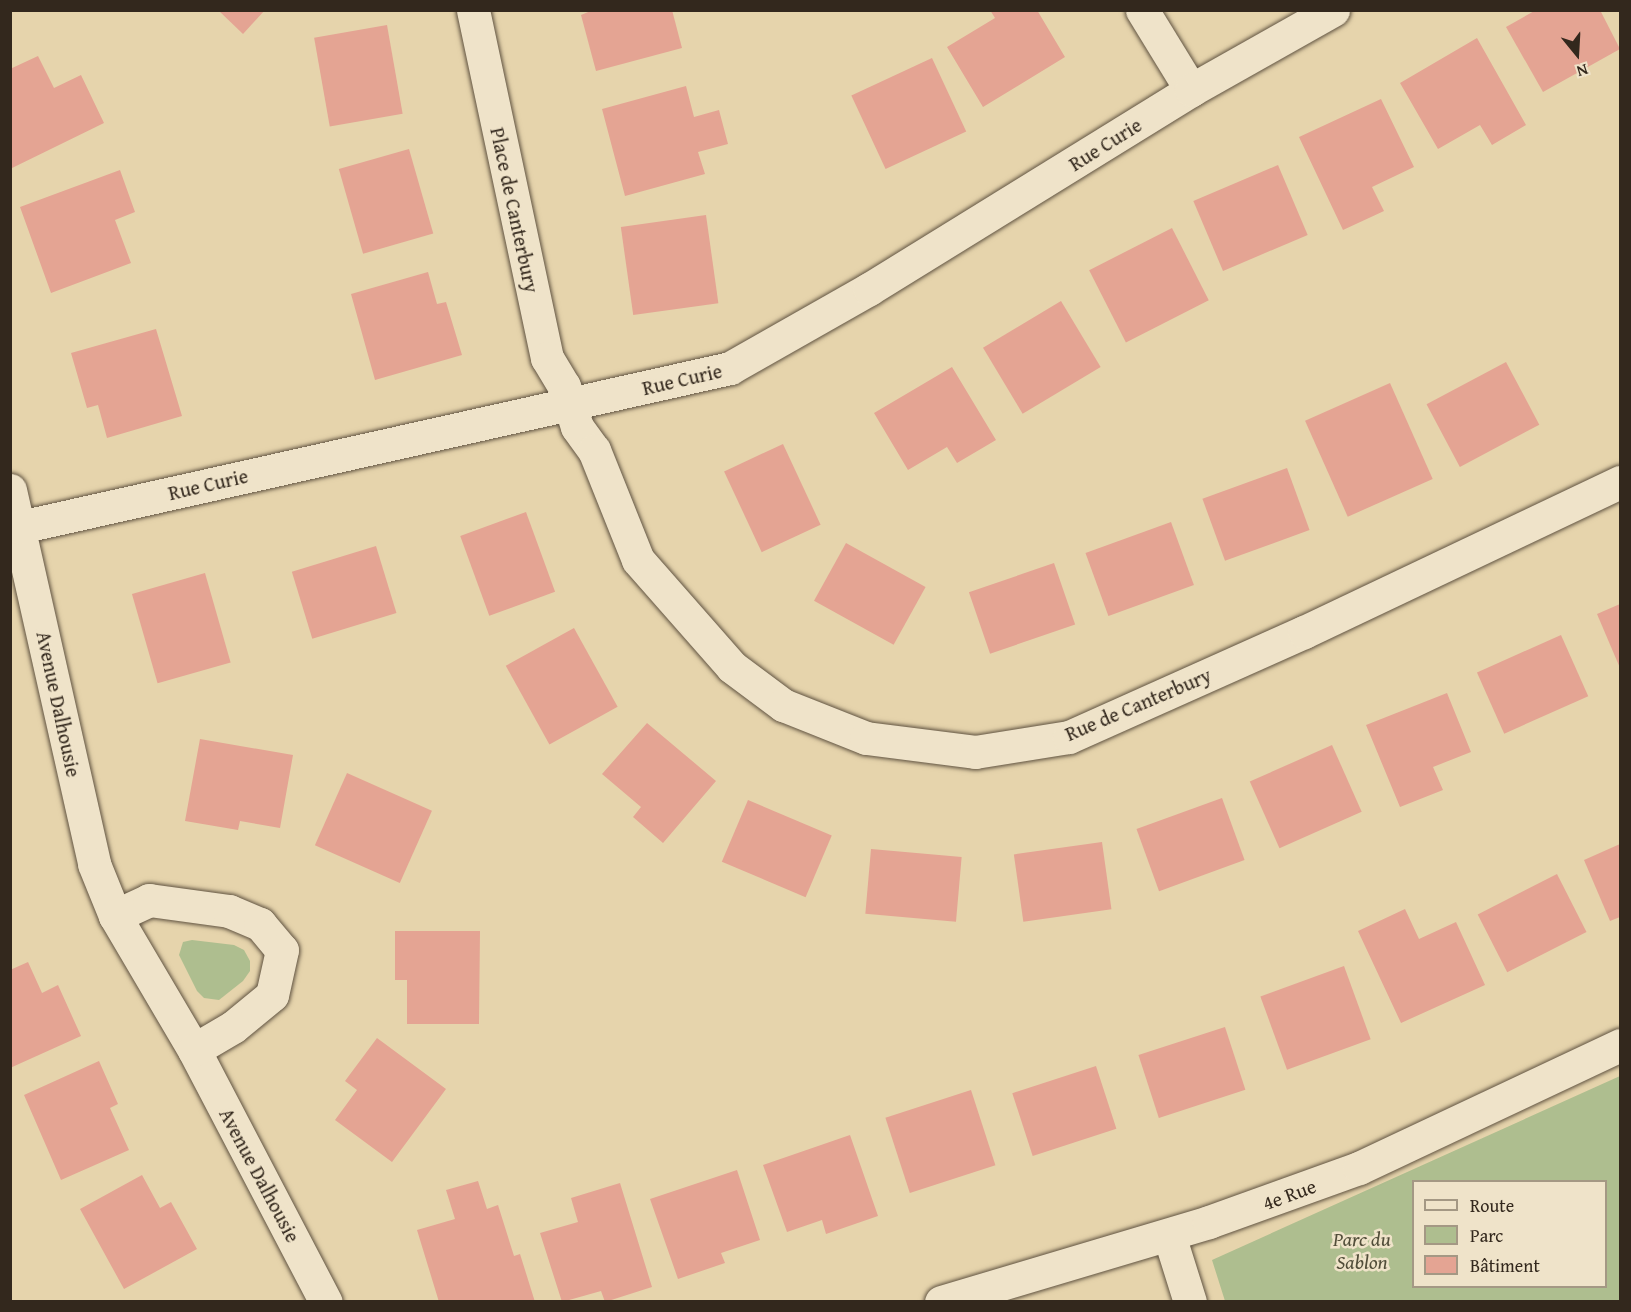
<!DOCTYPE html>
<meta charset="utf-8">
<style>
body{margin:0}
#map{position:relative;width:1631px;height:1312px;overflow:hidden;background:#e6d4ac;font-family:"Gentium Book Plus",serif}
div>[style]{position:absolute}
.green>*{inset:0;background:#aebe8f}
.building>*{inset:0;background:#e4a493;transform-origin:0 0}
.roads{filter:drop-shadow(0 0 2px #605341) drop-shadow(0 0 2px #605341)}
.street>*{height:33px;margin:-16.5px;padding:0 16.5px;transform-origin:16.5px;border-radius:16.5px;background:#efe3c9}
span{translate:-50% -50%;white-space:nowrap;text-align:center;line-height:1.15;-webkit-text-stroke:5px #efe3c9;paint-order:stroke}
.street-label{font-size:20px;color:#33281d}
.park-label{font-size:20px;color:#524e3a;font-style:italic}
.frame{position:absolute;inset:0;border:12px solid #33281d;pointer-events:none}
.legend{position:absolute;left:1412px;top:1180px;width:195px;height:108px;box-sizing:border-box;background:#efe3c9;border:2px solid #a49884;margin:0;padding:8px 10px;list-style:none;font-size:18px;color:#33281d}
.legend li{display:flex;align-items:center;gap:12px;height:30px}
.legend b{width:30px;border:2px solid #a49884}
.north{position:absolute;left:1547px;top:24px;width:60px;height:60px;-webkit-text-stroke:4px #efe3c9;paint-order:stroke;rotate:162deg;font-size:16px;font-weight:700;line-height:24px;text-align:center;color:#33281d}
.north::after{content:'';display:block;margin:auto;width:21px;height:27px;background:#33281d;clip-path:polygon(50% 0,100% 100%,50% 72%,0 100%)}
</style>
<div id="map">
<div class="green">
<div style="clip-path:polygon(192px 940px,234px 945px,244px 950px,250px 961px,250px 971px,243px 981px,219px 1000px,204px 998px,197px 991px,179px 955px,183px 942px)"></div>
<div style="clip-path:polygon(evenodd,1620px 1076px,1620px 1301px,1225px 1301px,1212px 1260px,1620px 1076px,1414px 1182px,1606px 1182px,1606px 1286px,1414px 1286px,1414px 1182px)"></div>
</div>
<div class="building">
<div style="clip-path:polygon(218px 10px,265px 10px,243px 34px)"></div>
<div style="clip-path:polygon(593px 10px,672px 10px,682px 48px,596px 71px,581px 15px)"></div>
<div style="clip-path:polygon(990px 10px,1037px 10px,1065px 57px,983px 107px,947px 47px,995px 18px)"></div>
<div style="clip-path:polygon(1536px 10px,1600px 10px,1620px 49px,1543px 92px,1506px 27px)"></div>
<div style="left:387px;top:25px;width:90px;height:74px;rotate:80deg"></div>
<div style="clip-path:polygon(1477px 38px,1526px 125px,1492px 145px,1480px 125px,1438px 149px,1400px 83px)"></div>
<div style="clip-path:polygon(38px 56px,54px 88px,81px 75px,104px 123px,10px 169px,10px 69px)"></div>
<div style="left:932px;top:58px;width:81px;height:89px;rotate:65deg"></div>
<div style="clip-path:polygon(686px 86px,694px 117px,719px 110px,728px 144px,698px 152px,705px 174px,625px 196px,602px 109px)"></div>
<div style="clip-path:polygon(1381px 99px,1414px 167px,1372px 187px,1384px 211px,1343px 230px,1299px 137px)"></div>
<div style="left:409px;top:149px;width:88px;height:73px;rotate:74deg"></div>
<div style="left:1278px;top:165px;width:76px;height:92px;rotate:67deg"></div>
<div style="clip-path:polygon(120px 170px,135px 212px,115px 220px,131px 263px,51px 293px,20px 207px)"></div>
<div style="left:706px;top:215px;width:89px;height:86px;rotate:82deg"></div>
<div style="left:1172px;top:228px;width:81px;height:93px;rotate:63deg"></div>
<div style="clip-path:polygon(428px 272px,437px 304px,446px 302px,462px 355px,375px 380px,351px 294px)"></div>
<div style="left:1061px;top:301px;width:77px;height:91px;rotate:59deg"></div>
<div style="clip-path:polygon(156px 329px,182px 416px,107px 438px,98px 405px,87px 408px,71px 353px)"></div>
<div style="left:1506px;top:362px;width:71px;height:90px;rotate:62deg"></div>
<div style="clip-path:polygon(952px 367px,996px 440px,957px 463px,947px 447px,908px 470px,874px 413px)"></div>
<div style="left:1390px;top:383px;width:105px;height:93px;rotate:66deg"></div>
<div style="left:783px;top:444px;width:89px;height:65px;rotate:65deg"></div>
<div style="left:1287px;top:468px;width:66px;height:90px;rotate:70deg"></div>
<div style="left:526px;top:512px;width:85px;height:70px;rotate:70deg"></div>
<div style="left:1171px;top:522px;width:67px;height:91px;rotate:70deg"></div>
<div style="left:846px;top:543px;width:91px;height:66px;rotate:29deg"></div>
<div style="left:376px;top:546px;width:70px;height:88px;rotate:73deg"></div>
<div style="left:1054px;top:563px;width:65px;height:90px;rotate:71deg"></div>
<div style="left:205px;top:573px;width:93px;height:76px;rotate:74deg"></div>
<div style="clip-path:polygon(1620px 604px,1620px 668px,1597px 614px)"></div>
<div style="left:574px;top:628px;width:90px;height:78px;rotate:61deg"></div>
<div style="left:1561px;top:635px;width:67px;height:92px;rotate:66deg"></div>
<div style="clip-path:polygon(1447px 693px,1471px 752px,1433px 767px,1443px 790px,1400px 807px,1366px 725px)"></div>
<div style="clip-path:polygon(647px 723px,716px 781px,663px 843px,633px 817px,641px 807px,602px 774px)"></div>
<div style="clip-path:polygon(200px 739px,293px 755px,280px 828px,240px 821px,238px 830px,185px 821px)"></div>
<div style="left:1332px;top:745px;width:73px;height:90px;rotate:66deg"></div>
<div style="left:347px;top:773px;width:93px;height:79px;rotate:24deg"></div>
<div style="left:1222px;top:798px;width:66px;height:91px;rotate:70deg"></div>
<div style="left:748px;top:800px;width:91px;height:67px;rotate:23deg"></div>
<div style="left:1102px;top:842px;width:68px;height:89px;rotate:82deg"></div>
<div style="clip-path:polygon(1620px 844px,1620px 917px,1610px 921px,1584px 860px)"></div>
<div style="left:871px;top:849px;width:91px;height:65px;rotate:5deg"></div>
<div style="left:1557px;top:874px;width:65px;height:89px;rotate:63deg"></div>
<div style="clip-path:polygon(1405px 909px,1419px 939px,1456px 922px,1485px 985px,1401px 1023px,1358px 931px)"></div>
<div style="clip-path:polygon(395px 931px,480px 931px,479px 1024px,407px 1024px,407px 980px,395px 980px)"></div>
<div style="clip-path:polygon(28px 962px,42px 993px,58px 985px,81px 1036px,10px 1068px,10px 970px)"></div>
<div style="left:1344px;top:966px;width:78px;height:89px;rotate:70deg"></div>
<div style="left:1225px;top:1027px;width:66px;height:91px;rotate:72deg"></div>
<div style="clip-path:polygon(377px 1038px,446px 1089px,392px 1162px,335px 1120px,357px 1090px,345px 1081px)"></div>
<div style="clip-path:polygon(99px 1061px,118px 1104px,110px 1108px,129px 1150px,61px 1180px,24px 1095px)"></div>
<div style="left:1096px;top:1066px;width:66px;height:88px;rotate:72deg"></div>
<div style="left:971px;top:1090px;width:79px;height:90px;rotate:72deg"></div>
<div style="clip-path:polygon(850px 1135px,878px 1216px,826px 1234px,822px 1220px,787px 1232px,763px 1165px)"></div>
<div style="clip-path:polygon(737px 1170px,760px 1240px,721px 1253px,725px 1263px,678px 1279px,650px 1199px)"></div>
<div style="clip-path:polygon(142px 1175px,160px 1208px,171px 1202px,197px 1249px,124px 1289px,80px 1209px)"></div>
<div style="clip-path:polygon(478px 1181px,487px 1209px,498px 1205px,514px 1256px,520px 1254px,535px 1302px,439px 1302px,417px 1230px,455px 1219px,446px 1190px)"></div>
<div style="clip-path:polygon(620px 1183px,652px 1287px,605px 1302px,601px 1291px,562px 1302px,540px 1233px,578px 1222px,571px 1198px)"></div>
</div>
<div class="roads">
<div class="street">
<div style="left:473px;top:10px;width:356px;rotate:78deg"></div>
<div style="left:547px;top:358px;width:33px;rotate:59deg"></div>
<div style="left:564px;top:386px;width:43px;rotate:72.4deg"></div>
<div style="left:577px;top:427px;width:29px;rotate:54deg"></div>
<div style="left:594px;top:450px;width:118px;rotate:68.2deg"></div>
<div style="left:638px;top:560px;width:142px;rotate:48.7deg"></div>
<div style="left:732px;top:667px;width:64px;rotate:36.7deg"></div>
<div style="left:783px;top:705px;width:89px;rotate:21.7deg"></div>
<div style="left:866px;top:738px;width:110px;rotate:7.3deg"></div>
<div style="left:975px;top:752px;width:95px;rotate:-9.1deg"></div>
<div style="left:1069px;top:737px;width:257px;rotate:-24.1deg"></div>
<div style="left:1304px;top:632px;width:350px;rotate:-25.4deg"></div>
<div style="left:1142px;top:10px;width:94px;rotate:58.5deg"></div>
<div style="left:10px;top:490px;width:383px;rotate:77.3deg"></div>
<div style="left:94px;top:864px;width:56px;rotate:68deg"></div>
<div style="left:115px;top:916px;width:156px;rotate:59.5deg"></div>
<div style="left:194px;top:1050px;width:284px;rotate:62.4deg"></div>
<div style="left:20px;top:527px;width:728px;rotate:-12.62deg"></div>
<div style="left:730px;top:368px;width:160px;rotate:-29.6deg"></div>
<div style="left:869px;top:289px;width:379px;rotate:-31.7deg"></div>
<div style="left:1191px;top:90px;width:163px;rotate:-29.4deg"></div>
<div style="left:115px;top:916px;width:38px;rotate:-25deg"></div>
<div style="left:149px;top:900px;width:81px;rotate:7.8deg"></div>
<div style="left:229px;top:911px;width:34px;rotate:23deg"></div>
<div style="left:260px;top:924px;width:34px;rotate:50deg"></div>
<div style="left:282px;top:950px;width:46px;rotate:102.5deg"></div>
<div style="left:272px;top:995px;width:50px;rotate:140.6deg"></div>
<div style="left:233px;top:1027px;width:45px;rotate:149.5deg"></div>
<div style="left:1169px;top:1235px;width:70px;rotate:72.6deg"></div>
<div style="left:941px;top:1302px;width:280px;rotate:-16.6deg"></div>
<div style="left:1209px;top:1222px;width:159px;rotate:-19.8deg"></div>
<div style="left:1359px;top:1168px;width:289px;rotate:-25.2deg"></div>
</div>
</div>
<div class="street-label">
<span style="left:1105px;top:144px;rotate:-32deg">Rue Curie</span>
<span style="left:515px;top:210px;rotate:78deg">Place de Canterbury</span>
<span style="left:682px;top:379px;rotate:-13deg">Rue Curie</span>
<span style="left:208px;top:484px;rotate:-13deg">Rue Curie</span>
<span style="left:59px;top:704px;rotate:78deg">Avenue Dalhousie</span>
<span style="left:1138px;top:704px;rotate:-23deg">Rue de Canterbury</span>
<span style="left:260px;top:1175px;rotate:62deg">Avenue Dalhousie</span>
<span style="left:1289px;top:1194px;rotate:-20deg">4e Rue</span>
</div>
<div class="park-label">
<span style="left:1362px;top:1250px">Parc du<br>Sablon</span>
</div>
<div class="frame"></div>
<ul class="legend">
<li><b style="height:8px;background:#efe3c9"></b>Route</li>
<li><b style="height:16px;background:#aebe8f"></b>Parc</li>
<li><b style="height:16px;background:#e4a493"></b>Bâtiment</li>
</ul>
<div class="north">N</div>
</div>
